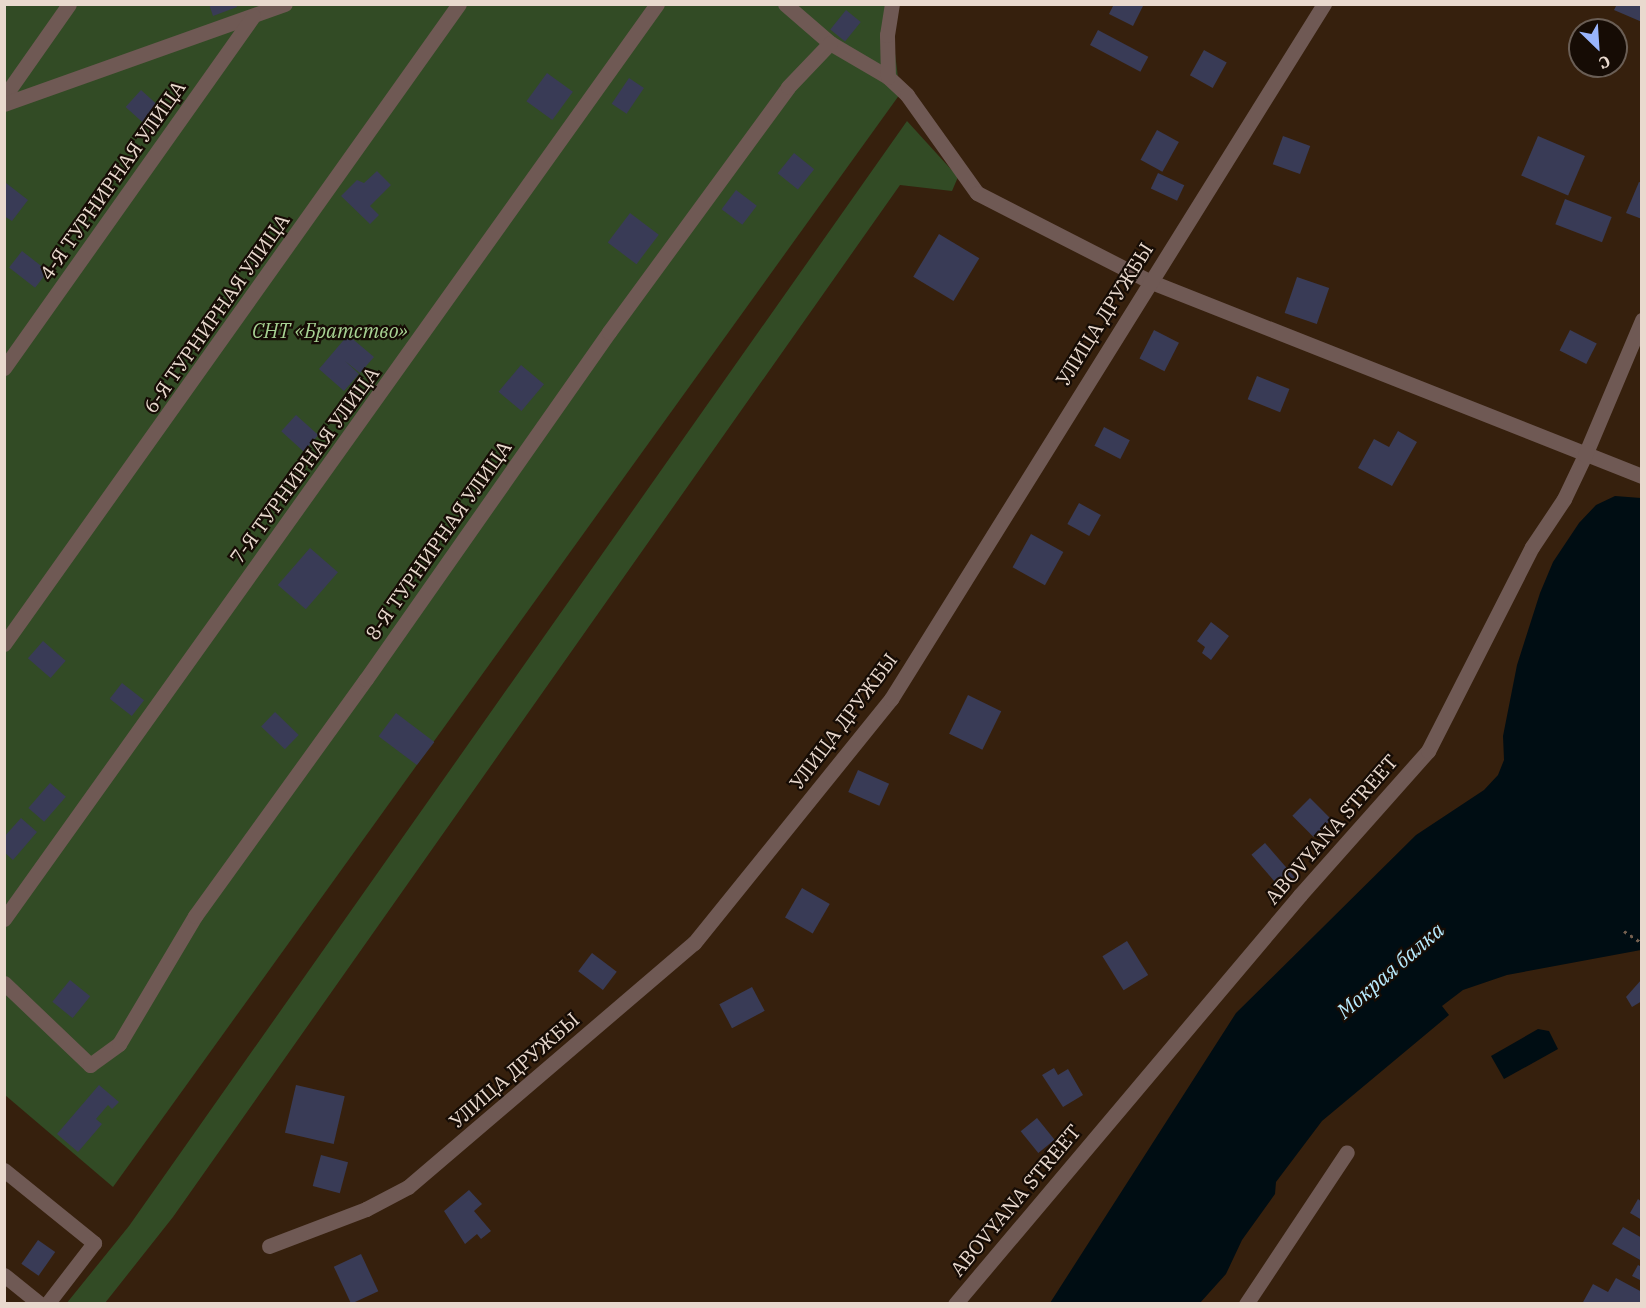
<!DOCTYPE html>
<meta charset="utf-8">
<style>
body{margin:0}
#map{position:relative;width:1646px;height:1308px;overflow:hidden;background:#36200d;font-family:"IBM Plex Serif",serif}
div>[style]{position:absolute}
.green>*{inset:0;background:#324b25}
.water>*{inset:0;background:#000d13}
.building>*{inset:0;background:#393b56;transform-origin:0 0}
.path>*{height:3px;margin-top:-1.5px;transform-origin:0;background:repeating-linear-gradient(90deg,#735f4f 0 3px,transparent 0 7.5px)}
.minor>*{height:15px;margin:-7.5px;padding:0 7.5px;transform-origin:7.5px;border-radius:7.5px;background:#6f5954}
span{translate:-50% -50%;white-space:nowrap;text-align:center;line-height:1.15;-webkit-text-stroke:4.5px #160c05;paint-order:stroke}
.street-label{font-size:20px;color:#e9d9ce}
.park-label{font-size:20px;color:#a7d293;font-style:italic}
.water-label{font-size:21px;color:#b8ebfe;font-style:italic}
.frame{position:absolute;inset:0;border:6px solid #e9d9ce;pointer-events:none}
.north{position:absolute;left:1568px;top:18px;width:60px;height:60px;box-sizing:border-box;background:#160c05;border:2px solid #6a5e55;border-radius:50%;rotate:155deg;font-size:16px;font-weight:700;line-height:24px;text-align:center;color:#e9d9ce}
.north::after{content:'';display:block;margin:auto;width:21px;height:27px;background:#99b5fd;clip-path:polygon(50% 0,100% 100%,50% 72%,0 100%)}
</style>
<div id="map">
<div class="green">
<div style="clip-path:polygon(5px 5px,889px 5px,900px 94px,113px 1187px,5px 1095px)"></div>
<div style="clip-path:polygon(907px 121px,958px 177px,952px 191px,900px 185px,173px 1217px,105px 1303px,66px 1304px,129px 1226px)"></div>
</div>
<div class="water">
<div style="clip-path:polygon(1615px 496px,1641px 498px,1641px 950px,1507px 975px,1463px 990px,1442px 1006px,1449px 1015px,1322px 1121px,1276px 1182px,1275px 1194px,1242px 1240px,1226px 1274px,1200px 1303px,1050px 1303px,1236px 1013px,1416px 835px,1484px 790px,1498px 775px,1504px 760px,1503px 736px,1517px 665px,1540px 593px,1553px 562px,1579px 523px,1596px 505px)"></div>
<div style="clip-path:polygon(1538px 1029px,1549px 1031px,1558px 1049px,1504px 1079px,1491px 1056px)"></div>
</div>
<div class="building">
<div style="clip-path:polygon(209px 4px,236px 4px,237px 7px,213px 16px)"></div>
<div style="clip-path:polygon(1114px 4px,1144px 4px,1133px 26px,1109px 14px)"></div>
<div style="clip-path:polygon(1617px 4px,1642px 4px,1642px 22px,1614px 10px)"></div>
<div style="left:846px;top:10px;width:19px;height:25px;rotate:39deg"></div>
<div style="left:1098px;top:30px;width:57px;height:17px;rotate:28deg"></div>
<div style="left:1204px;top:50px;width:26px;height:29px;rotate:29deg"></div>
<div style="left:547px;top:73px;width:32px;height:35px;rotate:36deg"></div>
<div style="left:629px;top:78px;width:18px;height:31px;rotate:34deg"></div>
<div style="left:141px;top:90px;width:31px;height:23px;rotate:42deg"></div>
<div style="left:1157px;top:130px;width:25px;height:34px;rotate:29deg"></div>
<div style="left:1283px;top:136px;width:29px;height:30px;rotate:20deg"></div>
<div style="left:1538px;top:136px;width:51px;height:43px;rotate:23deg"></div>
<div style="left:794px;top:153px;width:26px;height:26px;rotate:39deg"></div>
<div style="clip-path:polygon(377px 171px,391px 185px,370px 206px,379px 215px,370px 224px,341px 196px,357px 180px,364px 183px)"></div>
<div style="left:1158px;top:173px;width:29px;height:17px;rotate:25deg"></div>
<div style="clip-path:polygon(1639px 182px,1642px 183px,1642px 219px,1626px 213px)"></div>
<div style="clip-path:polygon(6px 183px,28px 200px,12px 221px,4px 216px)"></div>
<div style="left:736px;top:190px;width:26px;height:24px;rotate:37deg"></div>
<div style="left:1565px;top:199px;width:50px;height:27px;rotate:21deg"></div>
<div style="left:630px;top:213px;width:36px;height:37px;rotate:37deg"></div>
<div style="left:939px;top:234px;width:47px;height:50px;rotate:31deg"></div>
<div style="left:22px;top:251px;width:33px;height:21px;rotate:38deg"></div>
<div style="left:1297px;top:277px;width:34px;height:38px;rotate:19deg"></div>
<div style="left:1154px;top:330px;width:28px;height:32px;rotate:27deg"></div>
<div style="left:1570px;top:330px;width:30px;height:23px;rotate:27deg"></div>
<div style="clip-path:polygon(348px 335px,374px 357px,360px 373px,345px 361px,359px 374px,344px 391px,319px 369px)"></div>
<div style="left:521px;top:365px;width:30px;height:35px;rotate:40deg"></div>
<div style="left:1257px;top:376px;width:35px;height:25px;rotate:22deg"></div>
<div style="left:296px;top:415px;width:30px;height:22px;rotate:42deg"></div>
<div style="left:1104px;top:427px;width:29px;height:21px;rotate:27deg"></div>
<div style="clip-path:polygon(1398px 431px,1417px 442px,1392px 486px,1358px 468px,1374px 439px,1389px 447px)"></div>
<div style="left:1079px;top:503px;width:25px;height:24px;rotate:29deg"></div>
<div style="left:1031px;top:534px;width:37px;height:38px;rotate:29deg"></div>
<div style="left:310px;top:548px;width:37px;height:49px;rotate:41deg"></div>
<div style="clip-path:polygon(1211px 622px,1229px 636px,1211px 660px,1202px 653px,1205px 647px,1197px 641px)"></div>
<div style="left:43px;top:641px;width:30px;height:23px;rotate:41deg"></div>
<div style="left:122px;top:683px;width:28px;height:20px;rotate:38deg"></div>
<div style="left:968px;top:695px;width:37px;height:43px;rotate:26deg"></div>
<div style="left:275px;top:712px;width:33px;height:20px;rotate:44deg"></div>
<div style="left:396px;top:713px;width:48px;height:29px;rotate:37deg"></div>
<div style="left:858px;top:770px;width:34px;height:24px;rotate:24deg"></div>
<div style="left:50px;top:783px;width:21px;height:33px;rotate:41deg"></div>
<div style="left:1310px;top:798px;width:30px;height:25px;rotate:45deg"></div>
<div style="clip-path:polygon(21px 818px,37px 832px,13px 860px,4px 852px,4px 837px)"></div>
<div style="left:1265px;top:843px;width:46px;height:18px;rotate:49deg"></div>
<div style="left:802px;top:888px;width:32px;height:34px;rotate:30deg"></div>
<div style="left:1127px;top:941px;width:40px;height:29px;rotate:58deg"></div>
<div style="left:592px;top:953px;width:31px;height:23px;rotate:37deg"></div>
<div style="clip-path:polygon(1642px 979px,1642px 1001px,1632px 1007px,1626px 997px)"></div>
<div style="left:70px;top:980px;width:26px;height:28px;rotate:39deg"></div>
<div style="left:752px;top:987px;width:27px;height:37px;rotate:62deg"></div>
<div style="clip-path:polygon(1054px 1068px,1058px 1075px,1068px 1069px,1083px 1095px,1063px 1107px,1042px 1075px)"></div>
<div style="clip-path:polygon(99px 1085px,119px 1102px,112px 1109px,108px 1105px,96px 1119px,102px 1124px,78px 1152px,57px 1134px)"></div>
<div style="left:296px;top:1085px;width:50px;height:49px;rotate:13deg"></div>
<div style="left:1037px;top:1118px;width:28px;height:21px;rotate:51deg"></div>
<div style="left:321px;top:1155px;width:28px;height:32px;rotate:15deg"></div>
<div style="clip-path:polygon(469px 1190px,482px 1204px,474px 1211px,491px 1231px,481px 1239px,477px 1234px,465px 1244px,444px 1211px)"></div>
<div style="clip-path:polygon(1638px 1199px,1642px 1202px,1642px 1220px,1630px 1213px)"></div>
<div style="clip-path:polygon(1623px 1227px,1642px 1238px,1642px 1261px,1612px 1244px)"></div>
<div style="left:38px;top:1240px;width:21px;height:29px;rotate:35deg"></div>
<div style="left:361px;top:1254px;width:41px;height:30px;rotate:65deg"></div>
<div style="clip-path:polygon(1638px 1265px,1642px 1267px,1642px 1281px,1632px 1276px)"></div>
<div style="clip-path:polygon(1616px 1278px,1642px 1292px,1642px 1304px,1582px 1304px,1593px 1284px,1608px 1292px)"></div>
</div>
<div class="path">
<div style="left:1624px;top:931px;width:22px;rotate:34deg"></div>
</div>
<div class="minor">
<div style="left:785px;top:4px;width:60px;rotate:40.9deg"></div>
<div style="left:830px;top:43px;width:67px;rotate:30.4deg"></div>
<div style="left:888px;top:77px;width:26px;rotate:43deg"></div>
<div style="left:907px;top:95px;width:120px;rotate:54.5deg"></div>
<div style="left:977px;top:193px;width:193px;rotate:27.1deg"></div>
<div style="left:1149px;top:281px;width:530px;rotate:21.58deg"></div>
<div style="left:888px;top:77px;width:42px;rotate:-91.4deg"></div>
<div style="left:887px;top:35px;width:31px;rotate:-81deg"></div>
<div style="left:4px;top:97px;width:113px;rotate:-55deg"></div>
<div style="left:4px;top:104px;width:298px;rotate:-19.6deg"></div>
<div style="left:4px;top:368px;width:431px;rotate:-54.7deg"></div>
<div style="left:4px;top:644px;width:785px;rotate:-54.59deg"></div>
<div style="left:4px;top:919px;width:1124px;rotate:-54.49deg"></div>
<div style="left:4px;top:983px;width:119px;rotate:43.6deg"></div>
<div style="left:90px;top:1065px;width:36px;rotate:-36deg"></div>
<div style="left:119px;top:1044px;width:149px;rotate:-59.3deg"></div>
<div style="left:195px;top:916px;width:292px;rotate:-54.2deg"></div>
<div style="left:366px;top:679px;width:424px;rotate:-55deg"></div>
<div style="left:609px;top:332px;width:303px;rotate:-53.8deg"></div>
<div style="left:788px;top:87px;width:61px;rotate:-46.3deg"></div>
<div style="left:4px;top:1170px;width:116px;rotate:39deg"></div>
<div style="left:94px;top:1243px;width:77px;rotate:127.6deg"></div>
<div style="left:269px;top:1246px;width:104px;rotate:-20.9deg"></div>
<div style="left:366px;top:1209px;width:47px;rotate:-27.6deg"></div>
<div style="left:408px;top:1187px;width:376px;rotate:-40.5deg"></div>
<div style="left:694px;top:943px;width:314px;rotate:-51.1deg"></div>
<div style="left:891px;top:699px;width:819px;rotate:-58.08deg"></div>
<div style="left:4px;top:1275px;width:46px;rotate:38.9deg"></div>
<div style="left:955px;top:1304px;width:535px;rotate:-49.85deg"></div>
<div style="left:1300px;top:895px;width:193px;rotate:-48.4deg"></div>
<div style="left:1428px;top:751px;width:229px;rotate:-63deg"></div>
<div style="left:1532px;top:547px;width:58px;rotate:-56.3deg"></div>
<div style="left:1564px;top:499px;width:49px;rotate:-64.5deg"></div>
<div style="left:1585px;top:455px;width:147px;rotate:-67.1deg"></div>
<div style="left:1246px;top:1304px;width:182px;rotate:-56.4deg"></div>
</div>
<div class="street-label">
<span style="left:112px;top:180px;rotate:-55deg">4-Я ТУРНИРНАЯ УЛИЦА</span>
<span style="left:216px;top:313px;rotate:-55deg">6-Я ТУРНИРНАЯ УЛИЦА</span>
<span style="left:1104px;top:314px;rotate:-58deg">УЛИЦА ДРУЖБЫ</span>
<span style="left:304px;top:465px;rotate:-54deg">7-Я ТУРНИРНАЯ УЛИЦА</span>
<span style="left:438px;top:540px;rotate:-55deg">8-Я ТУРНИРНАЯ УЛИЦА</span>
<span style="left:843px;top:721px;rotate:-53deg">УЛИЦА ДРУЖБЫ</span>
<span style="left:1331px;top:829px;rotate:-49deg">ABOVYANA STREET</span>
<span style="left:514px;top:1070px;rotate:-41deg">УЛИЦА ДРУЖБЫ</span>
<span style="left:1015px;top:1200px;rotate:-50deg">ABOVYANA STREET</span>
</div>
<div class="park-label">
<span style="left:330px;top:330px">СНТ «Братство»</span>
</div>
<div class="water-label">
<span style="left:1390px;top:970px;rotate:-41deg">Мокрая балка</span>
</div>
<div class="frame"></div>
<div class="north">С</div>
</div>
